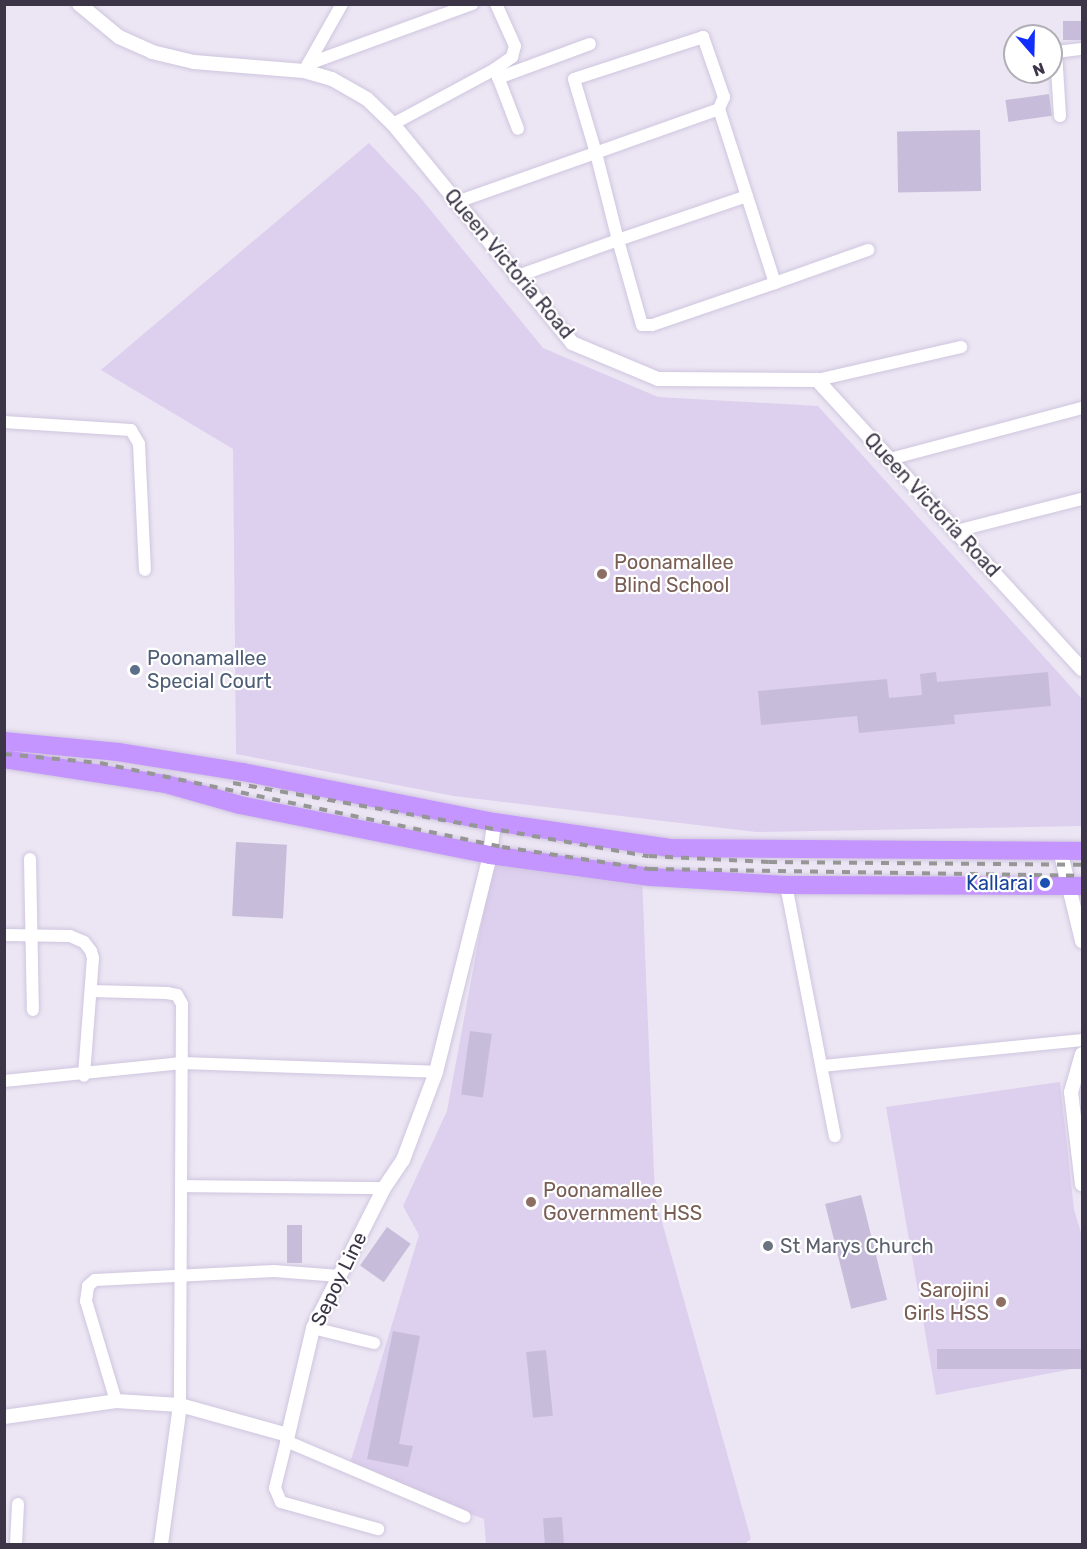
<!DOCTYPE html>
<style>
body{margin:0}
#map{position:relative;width:1087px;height:1549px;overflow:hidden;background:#ece6f4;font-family:Rubik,sans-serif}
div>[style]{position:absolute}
.education>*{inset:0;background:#ddcfee}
.building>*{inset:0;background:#c7bdda;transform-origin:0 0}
.roads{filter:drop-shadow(0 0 2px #cfc5de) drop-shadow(0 0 2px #cfc5de)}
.minor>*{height:12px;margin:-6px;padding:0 6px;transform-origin:6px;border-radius:6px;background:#fff}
.tertiary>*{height:14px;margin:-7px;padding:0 7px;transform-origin:7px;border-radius:7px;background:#fff}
.primary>*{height:18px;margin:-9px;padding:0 9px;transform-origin:9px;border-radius:9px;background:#c494ff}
.rail>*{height:4px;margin-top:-2px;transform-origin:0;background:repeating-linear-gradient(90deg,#969696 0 8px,transparent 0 16px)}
.dots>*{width:16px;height:16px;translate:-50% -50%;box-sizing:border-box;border:3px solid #fff;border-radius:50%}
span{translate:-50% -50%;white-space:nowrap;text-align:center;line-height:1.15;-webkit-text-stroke:4.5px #fff;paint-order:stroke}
.street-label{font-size:20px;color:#3b3547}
.education-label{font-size:20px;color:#785e54}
.left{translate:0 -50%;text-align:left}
.right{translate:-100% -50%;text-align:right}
.service-label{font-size:20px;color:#4e5e75}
.transit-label{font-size:20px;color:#164399}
.worship-label{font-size:20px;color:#5b616d}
.frame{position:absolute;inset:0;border:6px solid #3b3547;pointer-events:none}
.north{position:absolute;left:1003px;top:24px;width:60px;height:60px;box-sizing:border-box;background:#fff;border:2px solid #b1aeb5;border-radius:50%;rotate:160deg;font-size:16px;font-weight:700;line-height:24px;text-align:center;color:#3b3547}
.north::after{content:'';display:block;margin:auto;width:21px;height:27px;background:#122eff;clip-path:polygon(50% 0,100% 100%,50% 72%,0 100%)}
</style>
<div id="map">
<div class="education">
<div style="clip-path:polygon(369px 143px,419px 196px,543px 348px,658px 397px,818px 406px,1082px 699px,1082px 826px,756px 832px,454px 796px,236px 754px,233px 449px,101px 370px)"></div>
<div style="clip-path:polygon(494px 856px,642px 877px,655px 1197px,751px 1539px,744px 1544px,486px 1544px,484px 1519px,348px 1470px,419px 1235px,403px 1206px,447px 1111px)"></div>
<div style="clip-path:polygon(1060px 1082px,1074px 1210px,1082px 1236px,1082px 1367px,936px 1395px,886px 1107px)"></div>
</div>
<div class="building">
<div style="left:1063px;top:21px;width:20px;height:19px"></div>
<div style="left:1049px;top:94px;width:22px;height:44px;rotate:82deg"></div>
<div style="left:980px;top:130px;width:61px;height:83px;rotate:89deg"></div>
<div style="clip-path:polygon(936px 672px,937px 682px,1048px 672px,1051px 706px,954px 715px,955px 724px,859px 733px,857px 716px,761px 725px,758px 691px,887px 679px,889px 698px,922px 695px,920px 674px)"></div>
<div style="left:236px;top:842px;width:51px;height:74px;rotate:3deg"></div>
<div style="left:470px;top:1031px;width:22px;height:64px;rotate:8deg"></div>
<div style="left:861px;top:1195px;width:108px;height:37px;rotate:76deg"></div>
<div style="left:287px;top:1225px;width:15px;height:38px"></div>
<div style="left:387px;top:1227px;width:29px;height:47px;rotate:35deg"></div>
<div style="clip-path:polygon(393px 1331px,420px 1336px,399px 1444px,413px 1446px,408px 1467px,367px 1459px)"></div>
<div style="left:1083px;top:1349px;width:20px;height:146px;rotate:90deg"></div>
<div style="left:546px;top:1350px;width:66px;height:20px;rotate:84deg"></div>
<div style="left:562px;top:1517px;width:28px;height:19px;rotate:86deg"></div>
</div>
<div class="roads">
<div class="minor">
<div style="left:308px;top:64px;width:69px;rotate:-60.5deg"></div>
<div style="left:495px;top:69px;width:21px;rotate:-35deg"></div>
<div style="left:512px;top:57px;width:11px;rotate:-75deg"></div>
<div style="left:515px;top:46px;width:46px;rotate:-114.3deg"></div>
<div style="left:304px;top:71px;width:8px;rotate:-60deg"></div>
<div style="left:308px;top:64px;width:175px;rotate:-20.1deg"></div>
<div style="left:498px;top:78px;width:98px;rotate:-20.3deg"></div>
<div style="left:1060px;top:116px;width:64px;rotate:-93.6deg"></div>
<div style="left:1056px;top:52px;width:26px;rotate:-7deg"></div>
<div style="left:393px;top:124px;width:116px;rotate:-28.3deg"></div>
<div style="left:495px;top:69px;width:64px;rotate:69deg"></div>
<div style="left:457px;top:202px;width:278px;rotate:-19.5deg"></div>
<div style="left:719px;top:109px;width:91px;rotate:72.2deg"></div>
<div style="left:515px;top:277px;width:109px;rotate:-19.8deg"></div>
<div style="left:618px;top:240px;width:136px;rotate:-18.8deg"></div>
<div style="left:747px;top:196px;width:91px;rotate:72.2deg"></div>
<div style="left:775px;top:283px;width:130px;rotate:161.1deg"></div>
<div style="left:652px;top:325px;width:10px;rotate:180deg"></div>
<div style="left:642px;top:325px;width:88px;rotate:-105.8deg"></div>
<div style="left:618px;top:240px;width:90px;rotate:-104.2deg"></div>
<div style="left:596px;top:153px;width:77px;rotate:-106.6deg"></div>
<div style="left:574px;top:79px;width:136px;rotate:-18deg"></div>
<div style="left:703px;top:37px;width:64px;rotate:70.7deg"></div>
<div style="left:724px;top:97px;width:13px;rotate:113deg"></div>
<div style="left:775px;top:283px;width:99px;rotate:-19.5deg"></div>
<div style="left:817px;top:380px;width:148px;rotate:-12.9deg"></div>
<div style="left:4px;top:422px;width:127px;rotate:3.6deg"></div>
<div style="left:131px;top:430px;width:16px;rotate:60deg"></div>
<div style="left:139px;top:444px;width:126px;rotate:87.3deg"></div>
<div style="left:890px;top:459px;width:199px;rotate:-14.9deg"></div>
<div style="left:956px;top:531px;width:130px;rotate:-14.3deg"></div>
<div style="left:30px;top:859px;width:151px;rotate:88.9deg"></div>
<div style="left:786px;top:885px;width:256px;rotate:79deg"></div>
<div style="left:4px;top:935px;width:66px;rotate:0.9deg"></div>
<div style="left:70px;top:936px;width:15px;rotate:23deg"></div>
<div style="left:84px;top:942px;width:11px;rotate:52deg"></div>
<div style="left:91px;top:951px;width:7px;rotate:74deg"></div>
<div style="left:93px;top:958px;width:118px;rotate:94.4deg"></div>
<div style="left:91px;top:991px;width:76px;rotate:1.5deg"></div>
<div style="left:167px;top:993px;width:10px;rotate:11deg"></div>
<div style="left:177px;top:995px;width:10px;rotate:61deg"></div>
<div style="left:182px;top:1004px;width:401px;rotate:90.3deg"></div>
<div style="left:822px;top:1066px;width:261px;rotate:-5.7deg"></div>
<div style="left:4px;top:1081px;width:179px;rotate:-5.8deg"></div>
<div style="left:182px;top:1063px;width:254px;rotate:2deg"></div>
<div style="left:181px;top:1186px;width:203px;rotate:0.6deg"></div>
<div style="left:313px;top:1328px;width:63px;rotate:13.8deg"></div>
<div style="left:116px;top:1401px;width:104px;rotate:-106.7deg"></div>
<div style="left:86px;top:1301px;width:15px;rotate:-82deg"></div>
<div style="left:88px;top:1286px;width:9px;rotate:-41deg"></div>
<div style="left:95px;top:1280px;width:179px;rotate:-2.9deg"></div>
<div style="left:274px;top:1271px;width:66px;rotate:4.3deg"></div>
<div style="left:288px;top:1435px;width:55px;rotate:103.8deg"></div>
<div style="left:275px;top:1488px;width:15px;rotate:67deg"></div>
<div style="left:281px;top:1502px;width:101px;rotate:15.6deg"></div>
<div style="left:286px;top:1441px;width:194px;rotate:23deg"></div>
<div style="left:16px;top:1544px;width:40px;rotate:-87.1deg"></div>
</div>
<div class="tertiary">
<div style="left:79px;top:4px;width:52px;rotate:39.5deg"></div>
<div style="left:119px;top:37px;width:36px;rotate:24deg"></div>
<div style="left:152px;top:52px;width:43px;rotate:13.4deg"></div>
<div style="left:194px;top:62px;width:110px;rotate:4.7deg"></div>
<div style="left:304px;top:71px;width:29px;rotate:16deg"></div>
<div style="left:332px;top:79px;width:40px;rotate:29.7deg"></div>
<div style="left:367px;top:99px;width:36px;rotate:44deg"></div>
<div style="left:393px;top:124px;width:283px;rotate:50.7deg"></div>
<div style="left:572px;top:343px;width:93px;rotate:22.7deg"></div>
<div style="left:658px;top:379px;width:159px;rotate:0.4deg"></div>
<div style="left:817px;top:380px;width:392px;rotate:47.5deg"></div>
<div style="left:1060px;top:850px;width:94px;rotate:76.4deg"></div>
<div style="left:1082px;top:1054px;width:40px;rotate:106deg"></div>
<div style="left:1071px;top:1092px;width:93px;rotate:83.2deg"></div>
<div style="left:4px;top:1417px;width:113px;rotate:-8.1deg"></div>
<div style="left:116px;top:1401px;width:64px;rotate:3.6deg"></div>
<div style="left:180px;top:1405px;width:112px;rotate:15.5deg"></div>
<div style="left:288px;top:1435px;width:110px;rotate:-76.8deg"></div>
<div style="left:313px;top:1328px;width:157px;rotate:-63.1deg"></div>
<div style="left:384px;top:1188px;width:34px;rotate:-56deg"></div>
<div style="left:403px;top:1160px;width:94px;rotate:-69.4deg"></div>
<div style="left:436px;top:1072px;width:224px;rotate:-76deg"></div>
<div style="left:490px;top:855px;width:33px;rotate:-83deg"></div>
<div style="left:161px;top:1544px;width:140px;rotate:-82.2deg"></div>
</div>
<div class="primary">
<div style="left:4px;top:741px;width:115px;rotate:5.5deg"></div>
<div style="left:118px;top:752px;width:127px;rotate:9.1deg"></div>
<div style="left:243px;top:772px;width:256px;rotate:11.3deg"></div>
<div style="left:494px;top:822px;width:178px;rotate:8.4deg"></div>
<div style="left:670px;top:848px;width:412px;rotate:0.4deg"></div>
<div style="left:4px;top:759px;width:164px;rotate:8.8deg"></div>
<div style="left:166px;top:784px;width:77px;rotate:15.8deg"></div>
<div style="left:240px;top:805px;width:255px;rotate:11.3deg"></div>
<div style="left:490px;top:855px;width:162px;rotate:7.8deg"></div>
<div style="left:651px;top:877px;width:135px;rotate:3.4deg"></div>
<div style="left:786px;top:885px;width:296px;rotate:0.2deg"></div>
</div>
</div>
<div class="rail">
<div style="left:4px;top:754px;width:96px;rotate:5.4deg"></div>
<div style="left:100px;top:763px;width:411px;rotate:11.8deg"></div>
<div style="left:502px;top:847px;width:150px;rotate:8.5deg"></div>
<div style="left:650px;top:869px;width:432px;rotate:0.9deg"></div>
<div style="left:233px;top:783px;width:422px;rotate:10deg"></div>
<div style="left:649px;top:856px;width:120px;rotate:2.9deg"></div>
<div style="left:769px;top:862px;width:313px;rotate:0.5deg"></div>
</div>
<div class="dots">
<div style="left:602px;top:574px;background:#8d6e63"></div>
<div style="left:135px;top:670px;background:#5c6f8a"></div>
<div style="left:1045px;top:883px;background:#1a4fb4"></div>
<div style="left:531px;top:1202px;background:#8d6e63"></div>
<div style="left:768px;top:1246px;background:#6b7280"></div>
<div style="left:1001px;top:1302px;background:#8d6e63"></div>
</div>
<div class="street-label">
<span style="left:509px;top:264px;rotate:50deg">Queen Victoria Road</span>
<span style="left:932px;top:505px;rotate:47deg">Queen Victoria Road</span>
<span style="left:339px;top:1279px;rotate:-64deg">Sepoy Line</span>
</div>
<div class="education-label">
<span class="left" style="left:614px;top:574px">Poonamallee<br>Blind School</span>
<span class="left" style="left:543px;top:1202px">Poonamallee<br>Government HSS</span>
<span class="right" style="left:989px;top:1302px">Sarojini<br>Girls HSS</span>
</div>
<div class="service-label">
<span class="left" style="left:147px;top:670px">Poonamallee<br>Special Court</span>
</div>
<div class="transit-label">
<span class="right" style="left:1033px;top:883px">Kallarai</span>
</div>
<div class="worship-label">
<span class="left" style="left:780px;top:1246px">St Marys Church</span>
</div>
<div class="frame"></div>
<div class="north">N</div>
</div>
